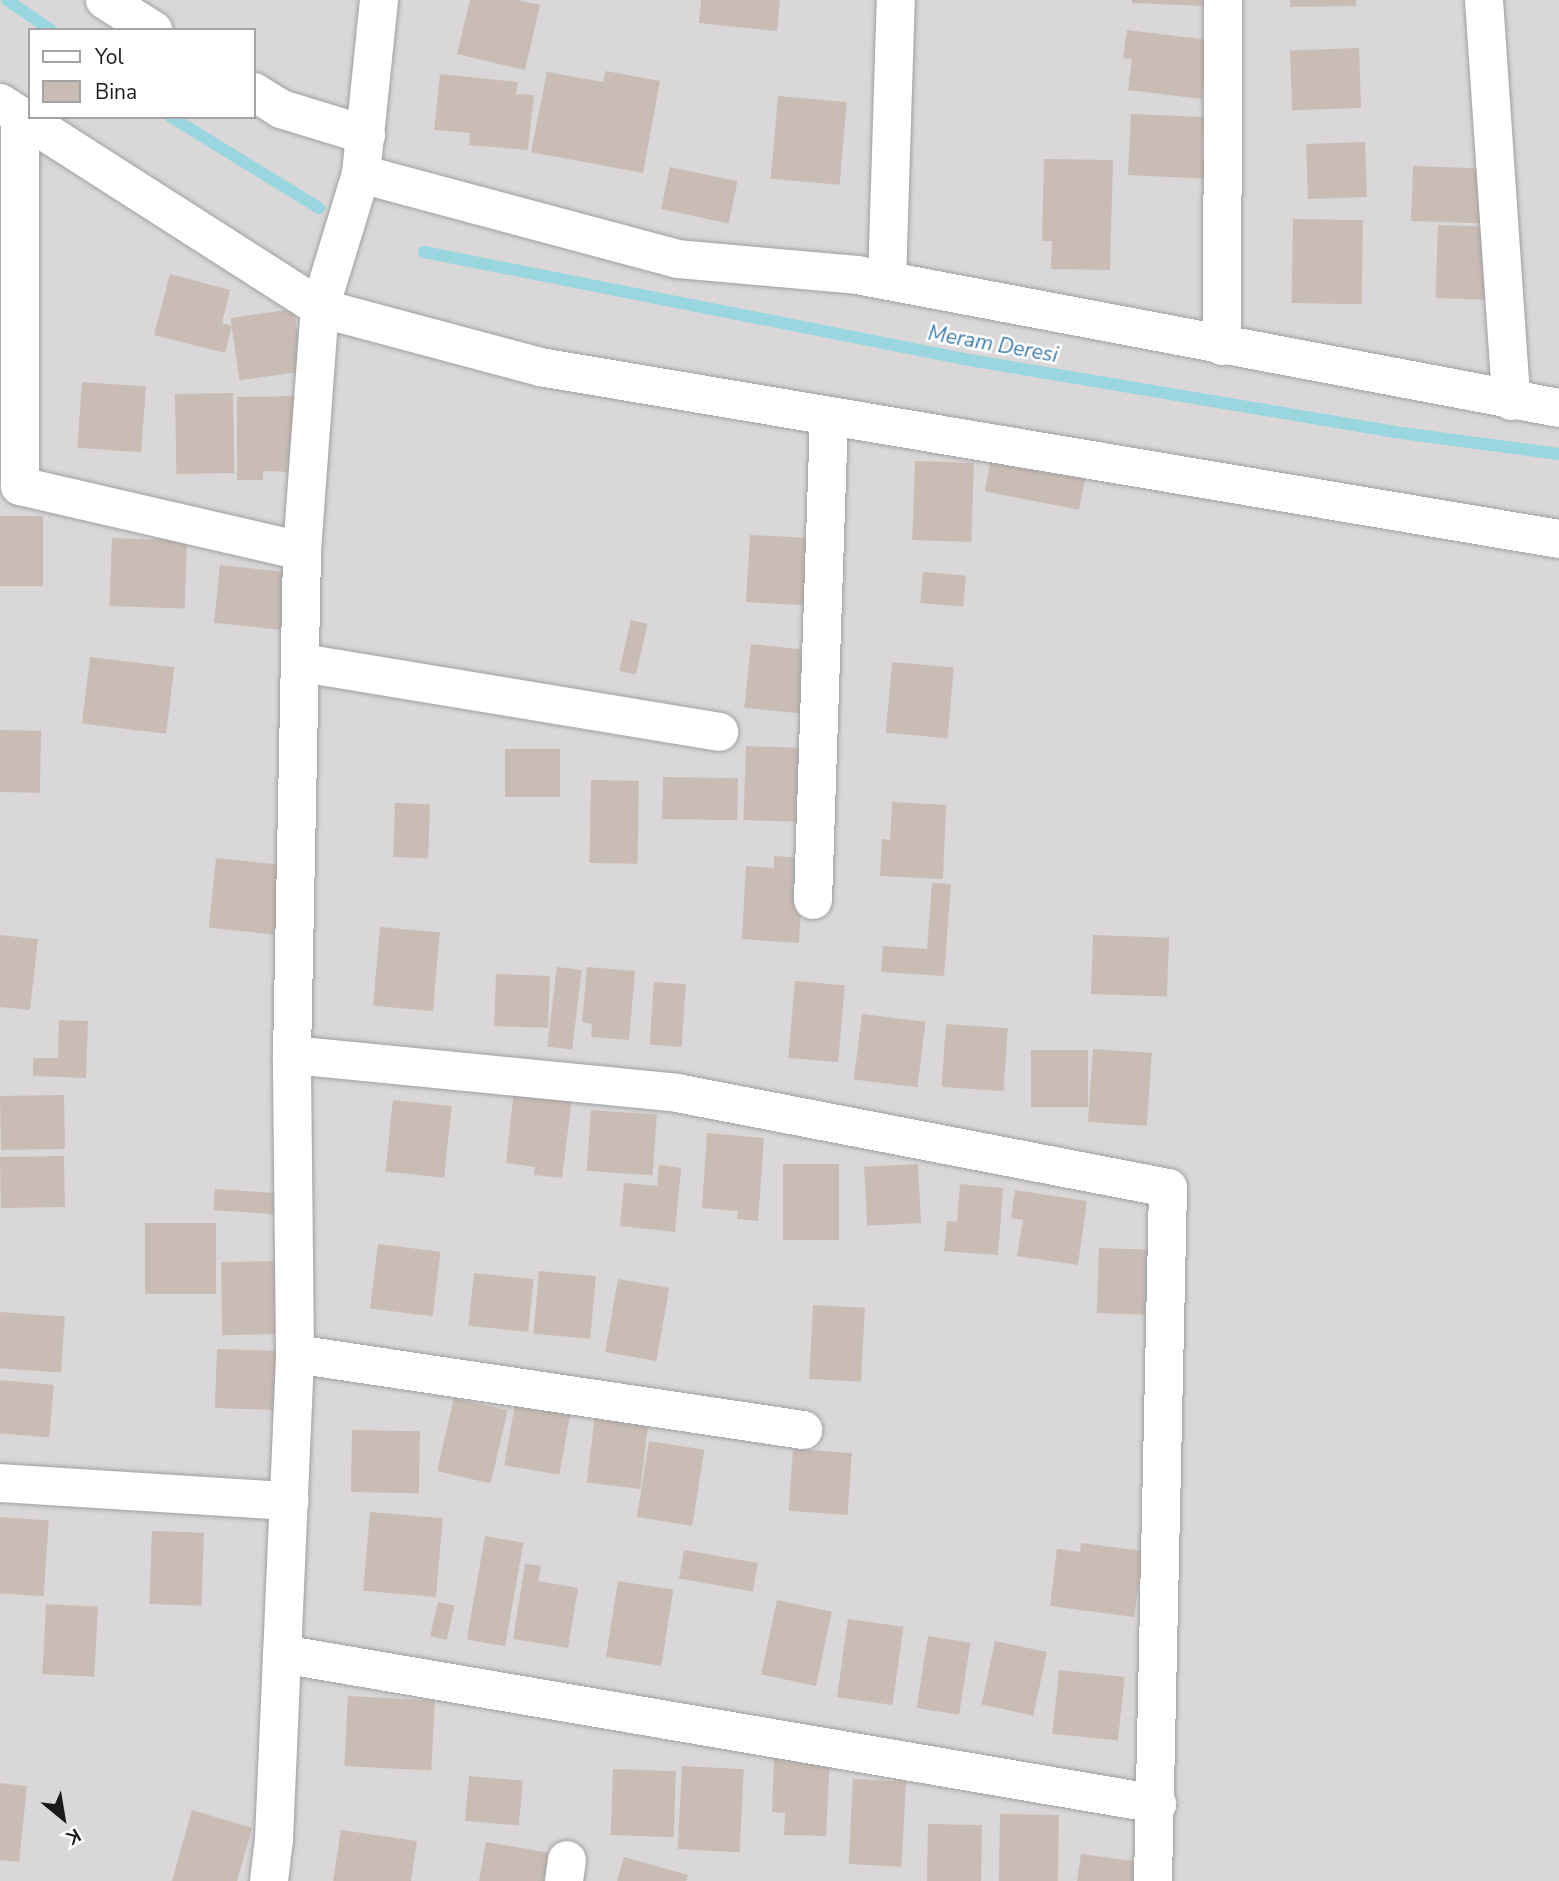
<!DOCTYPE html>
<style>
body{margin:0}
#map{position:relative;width:1559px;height:1881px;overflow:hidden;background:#eee7de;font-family:"Nunito Sans",sans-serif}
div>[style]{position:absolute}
.residential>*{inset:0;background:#d9d7d7}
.stream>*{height:12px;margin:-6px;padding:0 6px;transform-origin:6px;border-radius:6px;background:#9ad6e0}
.building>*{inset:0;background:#c9bcb5;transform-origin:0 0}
.roads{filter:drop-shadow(0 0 2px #a1a1a1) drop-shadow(0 0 2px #a1a1a1)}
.minor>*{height:38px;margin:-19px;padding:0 19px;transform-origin:19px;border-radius:19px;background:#fff}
span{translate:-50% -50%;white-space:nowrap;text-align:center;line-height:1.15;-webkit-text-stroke:5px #fff;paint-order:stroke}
.water-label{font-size:21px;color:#3e7ca9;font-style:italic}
.legend{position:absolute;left:28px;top:28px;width:228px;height:91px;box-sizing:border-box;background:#fff;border:2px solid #a3a3a3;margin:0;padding:9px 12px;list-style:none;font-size:21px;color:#1a1a1a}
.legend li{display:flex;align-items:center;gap:14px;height:35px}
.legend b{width:35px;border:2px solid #a3a3a3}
.north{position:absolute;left:28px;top:1783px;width:70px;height:70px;-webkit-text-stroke:5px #fff;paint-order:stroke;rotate:150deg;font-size:19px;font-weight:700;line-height:28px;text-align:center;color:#1a1a1a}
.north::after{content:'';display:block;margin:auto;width:24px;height:32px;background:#1a1a1a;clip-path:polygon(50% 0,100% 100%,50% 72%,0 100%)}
</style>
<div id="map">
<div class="residential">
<div style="clip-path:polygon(evenodd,0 0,1559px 0,1559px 1881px,0 1881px,0 0,30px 30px,254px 30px,254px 117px,30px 117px,30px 30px)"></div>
</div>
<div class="stream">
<div style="left:7px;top:0;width:53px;rotate:34.3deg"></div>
<div style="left:171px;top:117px;width:174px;rotate:31.6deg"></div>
<div style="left:424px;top:252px;width:550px;rotate:11.21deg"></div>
<div style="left:964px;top:359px;width:436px;rotate:9.6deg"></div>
<div style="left:1394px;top:432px;width:166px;rotate:7.6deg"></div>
</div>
<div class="building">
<div style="clip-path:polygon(470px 0,517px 0,540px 5px,525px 70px,457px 54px)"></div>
<div style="clip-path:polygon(701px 0,780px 0,777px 31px,699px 23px)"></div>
<div style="clip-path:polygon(1132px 0,1205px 0,1205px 6px,1132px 3px)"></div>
<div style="clip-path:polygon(1290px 0,1356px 0,1356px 6px,1290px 7px)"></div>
<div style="clip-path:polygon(1127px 30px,1209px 40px,1202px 99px,1128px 90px,1132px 59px,1123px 58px)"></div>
<div style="left:1359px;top:48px;width:60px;height:69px;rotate:88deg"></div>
<div style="clip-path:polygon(606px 71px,660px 81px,643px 173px,531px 152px,547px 72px,603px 82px)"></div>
<div style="clip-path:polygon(440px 74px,518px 82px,516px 94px,534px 95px,528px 150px,469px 145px,470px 133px,434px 130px)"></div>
<div style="left:778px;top:96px;width:69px;height:83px;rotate:5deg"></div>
<div style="clip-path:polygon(1131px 114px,1204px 117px,1202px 157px,1213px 158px,1212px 179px,1128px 175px)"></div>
<div style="left:1365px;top:142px;width:55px;height:59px;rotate:88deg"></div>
<div style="clip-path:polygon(1044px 159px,1113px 160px,1110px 270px,1051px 269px,1052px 241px,1042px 241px)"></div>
<div style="left:1413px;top:166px;width:76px;height:55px;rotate:2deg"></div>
<div style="left:670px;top:167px;width:69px;height:43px;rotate:12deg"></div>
<div style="left:1293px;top:219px;width:70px;height:84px;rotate:1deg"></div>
<div style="left:1438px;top:225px;width:55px;height:73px;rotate:2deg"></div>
<div style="clip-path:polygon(170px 274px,230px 290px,222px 323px,232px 326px,225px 353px,154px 335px)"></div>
<div style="left:294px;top:309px;width:63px;height:64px;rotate:82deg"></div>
<div style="left:82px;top:382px;width:64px;height:66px;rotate:4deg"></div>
<div style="left:233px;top:393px;width:80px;height:58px;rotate:89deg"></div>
<div style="clip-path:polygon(295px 396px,294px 472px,263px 471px,263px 480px,237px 480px,237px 397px)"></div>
<div style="left:991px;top:459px;width:96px;height:33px;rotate:11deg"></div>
<div style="left:915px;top:461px;width:59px;height:79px;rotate:2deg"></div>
<div style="left:0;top:516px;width:43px;height:70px"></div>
<div style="clip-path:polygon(750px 535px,812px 538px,819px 606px,746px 602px)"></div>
<div style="left:112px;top:538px;width:75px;height:68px;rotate:2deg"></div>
<div style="left:220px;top:565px;width:69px;height:58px;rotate:6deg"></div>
<div style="left:923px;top:572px;width:43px;height:31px;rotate:5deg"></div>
<div style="left:631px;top:620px;width:17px;height:52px;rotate:13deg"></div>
<div style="left:751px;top:644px;width:64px;height:64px;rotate:6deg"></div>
<div style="left:90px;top:657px;width:85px;height:67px;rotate:7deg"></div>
<div style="left:892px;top:662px;width:62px;height:71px;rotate:5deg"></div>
<div style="left:0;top:730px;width:41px;height:62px;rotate:1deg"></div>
<div style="left:746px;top:746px;width:65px;height:74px;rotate:2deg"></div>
<div style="left:505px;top:749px;width:55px;height:48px"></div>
<div style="left:663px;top:777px;width:75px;height:42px;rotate:1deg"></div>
<div style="left:591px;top:780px;width:48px;height:83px;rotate:1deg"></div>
<div style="clip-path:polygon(892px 802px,946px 805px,943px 879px,880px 876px,882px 839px,890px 840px)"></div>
<div style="left:395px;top:803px;width:35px;height:54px;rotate:2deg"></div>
<div style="clip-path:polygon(774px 856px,804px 858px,799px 943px,742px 939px,746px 866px,774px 868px)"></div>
<div style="left:216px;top:858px;width:76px;height:70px;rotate:6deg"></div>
<div style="clip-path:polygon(932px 883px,951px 884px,944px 976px,881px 972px,883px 946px,927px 949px)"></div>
<div style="left:380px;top:927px;width:60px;height:79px;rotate:5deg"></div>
<div style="clip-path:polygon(0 935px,38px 939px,30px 1010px,0 1007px)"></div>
<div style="left:1093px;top:935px;width:76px;height:59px;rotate:2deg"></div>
<div style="left:557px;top:967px;width:25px;height:80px;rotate:7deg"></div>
<div style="clip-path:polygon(587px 967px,635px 971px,629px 1040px,591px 1037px,592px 1024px,582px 1022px)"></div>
<div style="left:496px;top:974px;width:54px;height:52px;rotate:2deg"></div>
<div style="left:795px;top:981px;width:50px;height:77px;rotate:5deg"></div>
<div style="left:654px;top:982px;width:32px;height:63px;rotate:4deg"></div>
<div style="left:862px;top:1014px;width:64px;height:66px;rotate:7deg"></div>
<div style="clip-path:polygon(59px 1020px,88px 1021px,86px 1078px,33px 1076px,33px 1058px,58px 1058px)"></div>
<div style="left:946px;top:1024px;width:62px;height:63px;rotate:4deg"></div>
<div style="left:1093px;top:1049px;width:59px;height:73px;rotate:4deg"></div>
<div style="left:1031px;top:1050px;width:57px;height:57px"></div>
<div style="clip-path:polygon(514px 1091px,572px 1097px,562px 1178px,534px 1175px,535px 1167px,506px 1163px)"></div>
<div style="left:64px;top:1095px;width:54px;height:64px;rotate:89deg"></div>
<div style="left:393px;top:1100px;width:59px;height:72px;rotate:6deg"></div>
<div style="left:591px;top:1110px;width:66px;height:61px;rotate:4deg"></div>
<div style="clip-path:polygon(707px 1133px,764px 1138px,758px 1221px,737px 1219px,738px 1211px,702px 1208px)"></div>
<div style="left:64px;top:1156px;width:51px;height:64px;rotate:89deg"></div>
<div style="left:783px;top:1164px;width:56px;height:76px"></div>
<div style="left:918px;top:1164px;width:59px;height:54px;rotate:87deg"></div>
<div style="clip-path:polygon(659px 1165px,681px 1168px,675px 1232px,620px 1226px,624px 1183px,657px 1186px)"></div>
<div style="clip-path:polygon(960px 1184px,1003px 1188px,998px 1255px,944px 1251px,947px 1221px,957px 1222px)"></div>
<div style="left:215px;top:1189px;width:71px;height:21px;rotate:4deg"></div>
<div style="clip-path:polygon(1015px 1190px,1087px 1201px,1078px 1265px,1017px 1256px,1023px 1220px,1011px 1218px)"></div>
<div style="left:145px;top:1223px;width:71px;height:71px"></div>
<div style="left:378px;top:1244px;width:63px;height:65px;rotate:7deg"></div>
<div style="left:1099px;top:1248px;width:66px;height:65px;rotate:2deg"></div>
<div style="left:288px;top:1261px;width:73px;height:67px;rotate:89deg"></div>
<div style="left:539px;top:1271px;width:57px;height:63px;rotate:5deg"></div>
<div style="left:474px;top:1273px;width:60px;height:53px;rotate:6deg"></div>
<div style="left:618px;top:1279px;width:52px;height:74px;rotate:10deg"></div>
<div style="left:813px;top:1305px;width:52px;height:74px;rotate:3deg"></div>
<div style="left:0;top:1312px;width:65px;height:56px;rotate:4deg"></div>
<div style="left:217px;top:1349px;width:66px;height:59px;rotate:2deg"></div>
<div style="left:0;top:1380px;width:54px;height:53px;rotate:5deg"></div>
<div style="left:454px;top:1398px;width:55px;height:75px;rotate:13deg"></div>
<div style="left:515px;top:1404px;width:56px;height:62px;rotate:10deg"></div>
<div style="left:595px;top:1415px;width:54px;height:68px;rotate:7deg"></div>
<div style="left:352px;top:1430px;width:68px;height:62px;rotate:1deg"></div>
<div style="left:649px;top:1441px;width:56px;height:77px;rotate:9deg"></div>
<div style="left:793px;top:1449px;width:59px;height:62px;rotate:4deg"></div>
<div style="left:370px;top:1512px;width:73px;height:79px;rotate:5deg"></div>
<div style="left:0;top:1517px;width:49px;height:76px;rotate:4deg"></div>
<div style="left:152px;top:1531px;width:52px;height:73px;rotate:2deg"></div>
<div style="left:485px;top:1536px;width:39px;height:105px;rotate:10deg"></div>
<div style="clip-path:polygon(1081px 1543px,1143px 1551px,1134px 1617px,1050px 1606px,1057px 1549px,1080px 1552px)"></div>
<div style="left:684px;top:1550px;width:75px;height:29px;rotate:10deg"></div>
<div style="clip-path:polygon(525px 1564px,541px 1566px,538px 1581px,578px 1588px,568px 1648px,513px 1639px)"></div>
<div style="left:618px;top:1581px;width:56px;height:77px;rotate:9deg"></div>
<div style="left:777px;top:1600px;width:56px;height:76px;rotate:12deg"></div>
<div style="left:438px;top:1602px;width:17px;height:35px;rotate:13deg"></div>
<div style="left:46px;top:1604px;width:52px;height:70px;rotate:3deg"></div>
<div style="left:848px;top:1619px;width:56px;height:79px;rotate:8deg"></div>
<div style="left:928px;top:1636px;width:43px;height:73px;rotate:9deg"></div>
<div style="left:995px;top:1641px;width:53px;height:65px;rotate:12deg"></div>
<div style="left:1059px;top:1670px;width:66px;height:64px;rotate:6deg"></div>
<div style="left:348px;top:1696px;width:87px;height:70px;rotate:3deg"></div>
<div style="clip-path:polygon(774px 1755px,830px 1757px,826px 1836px,784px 1835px,785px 1813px,772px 1812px)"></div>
<div style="left:682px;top:1766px;width:62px;height:83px;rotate:3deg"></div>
<div style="left:613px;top:1769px;width:63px;height:66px;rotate:2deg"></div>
<div style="left:469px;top:1776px;width:54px;height:45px;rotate:5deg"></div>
<div style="left:853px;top:1779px;width:53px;height:85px;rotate:3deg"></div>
<div style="clip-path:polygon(0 1783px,27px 1786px,19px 1862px,0 1860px)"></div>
<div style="clip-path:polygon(192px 1810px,252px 1828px,237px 1881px,172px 1881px)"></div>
<div style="left:1000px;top:1814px;width:59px;height:67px;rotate:1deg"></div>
<div style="left:928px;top:1824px;width:54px;height:57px;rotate:1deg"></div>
<div style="clip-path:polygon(341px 1830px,417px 1841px,411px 1881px,333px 1881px)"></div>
<div style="clip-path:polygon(486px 1842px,551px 1853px,546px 1881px,479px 1881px)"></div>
<div style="clip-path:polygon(1081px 1854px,1141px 1862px,1139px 1881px,1077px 1881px)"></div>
<div style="clip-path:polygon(624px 1857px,688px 1875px,686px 1881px,617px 1881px)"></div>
</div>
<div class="roads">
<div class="minor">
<div style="left:105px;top:0;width:57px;rotate:32deg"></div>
<div style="left:1484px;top:0;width:402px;rotate:86.1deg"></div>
<div style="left:254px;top:92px;width:32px;rotate:32deg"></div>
<div style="left:281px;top:109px;width:89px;rotate:17deg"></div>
<div style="left:0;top:103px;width:380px;rotate:32.6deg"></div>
<div style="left:320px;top:308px;width:228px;rotate:15deg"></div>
<div style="left:540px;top:367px;width:1033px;rotate:9.58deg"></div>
<div style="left:20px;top:117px;width:369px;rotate:90deg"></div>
<div style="left:20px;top:486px;width:289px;rotate:13deg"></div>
<div style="left:361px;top:174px;width:328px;rotate:15deg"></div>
<div style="left:678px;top:259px;width:180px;rotate:5.1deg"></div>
<div style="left:857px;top:275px;width:714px;rotate:10.73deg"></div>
<div style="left:887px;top:280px;width:280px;rotate:-88.2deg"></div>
<div style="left:1222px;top:346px;width:346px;rotate:-89.8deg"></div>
<div style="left:303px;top:663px;width:422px;rotate:9.4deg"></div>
<div style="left:813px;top:900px;width:482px;rotate:-88.1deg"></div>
<div style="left:292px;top:1055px;width:387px;rotate:5.6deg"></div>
<div style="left:677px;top:1093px;width:500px;rotate:10.95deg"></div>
<div style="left:1168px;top:1188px;width:693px;rotate:91.24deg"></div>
<div style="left:295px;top:1354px;width:514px;rotate:8.51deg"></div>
<div style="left:0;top:1483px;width:290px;rotate:3.6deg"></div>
<div style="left:282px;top:1654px;width:888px;rotate:9.73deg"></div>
<div style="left:269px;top:1881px;width:42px;rotate:-83.2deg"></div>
<div style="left:274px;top:1839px;width:485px;rotate:-87.5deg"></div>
<div style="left:295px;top:1354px;width:299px;rotate:-90.6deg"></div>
<div style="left:292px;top:1055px;width:504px;rotate:-88.86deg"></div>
<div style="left:302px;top:551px;width:244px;rotate:-85.8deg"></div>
<div style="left:320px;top:308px;width:140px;rotate:-73deg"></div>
<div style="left:361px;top:174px;width:175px;rotate:-84.1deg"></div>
<div style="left:564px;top:1881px;width:21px;rotate:-82deg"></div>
</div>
</div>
<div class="water-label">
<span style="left:993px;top:344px;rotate:10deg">Meram Deresi</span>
</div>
<ul class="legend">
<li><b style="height:9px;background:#fff"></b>Yol</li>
<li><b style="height:19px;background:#c9bcb5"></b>Bina</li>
</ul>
<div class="north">K</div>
</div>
